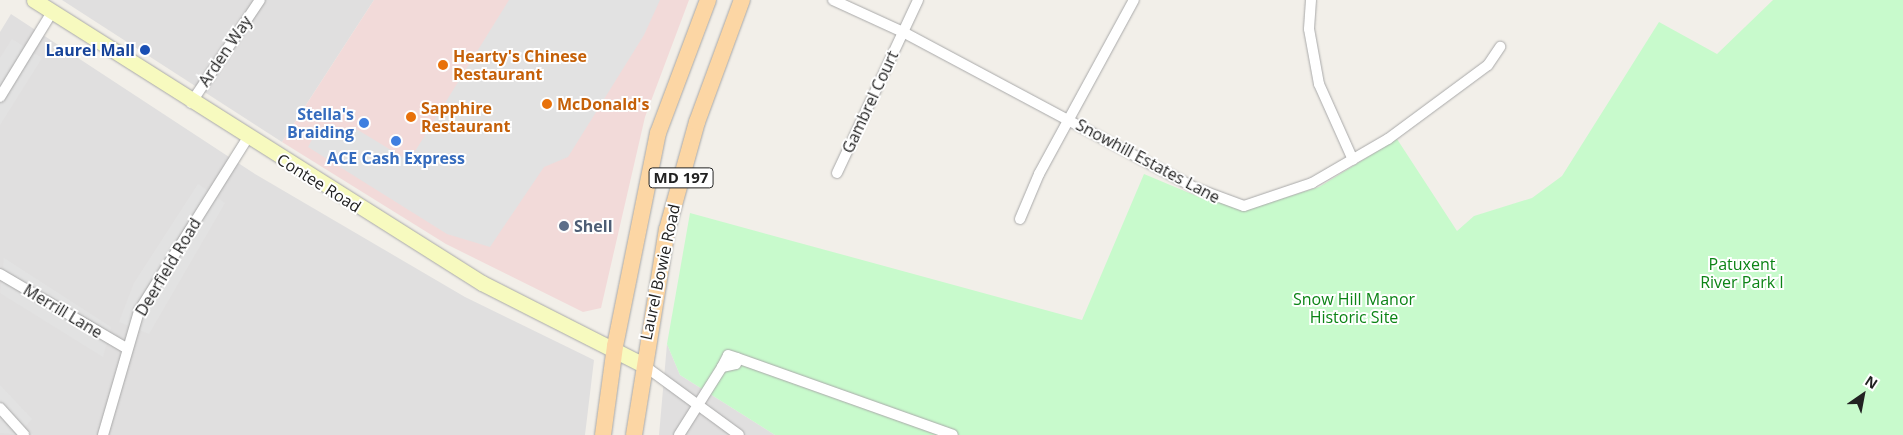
<!DOCTYPE html>
<style>
body{margin:0}
#map{position:relative;width:1903px;height:435px;overflow:hidden;background:#f2efe9;font-family:"Open Sans",sans-serif}
div>[style]{position:absolute}
.residential>*{inset:0;background:#e0dfdf}
.commercial>*{inset:0;background:#f2dad9}
.park>*{inset:0;background:#c8facc}
.parking>*{inset:0;background:#e2e2e2}
.roads{filter:drop-shadow(0 0 1px #a9a9a9) drop-shadow(0 0 1px #a9a9a9)}
.street>*{height:10px;margin:-5px;padding:0 5px;transform-origin:5px;border-radius:5px;background:#fff}
.secondary>*{height:15px;margin:-7.5px;padding:0 7.5px;transform-origin:7.5px;border-radius:7.5px;background:#f7fabf}
.primary>*{height:16px;margin:-8px;padding:0 8px;transform-origin:8px;border-radius:8px;background:#fcd6a4}
.dots>*{width:14px;height:14px;translate:-50% -50%;box-sizing:border-box;border:2px solid #fff;border-radius:50%}
span{translate:-50% -50%;white-space:nowrap;text-align:center;line-height:1.15;-webkit-text-stroke:4px #fff;paint-order:stroke}
.shield-label span{padding:1px 4px;background:#fff;border:1px solid;border-radius:4px;-webkit-text-stroke-width:0}
.shield-label{font-size:15px;color:#222;font-weight:700}
.transit-label{font-size:16px;color:#164399;font-weight:700}
.right{translate:-100% -50%;text-align:right}
.street-label{font-size:16px;color:#222}
.food-label{font-size:16px;color:#c56008;font-weight:700}
.left{translate:0 -50%;text-align:left}
.shop-label{font-size:16px;color:#366cbe;font-weight:700}
.service-label{font-size:16px;color:#4e5e75;font-weight:700}
.park-label{font-size:16px;color:#0c8416}
.north{position:absolute;left:1838px;top:370px;width:50px;height:50px;-webkit-text-stroke:4px #fff;paint-order:stroke;rotate:33deg;font-size:14px;font-weight:700;line-height:20px;text-align:center;color:#222}
.north::after{content:'';display:block;margin:auto;width:18px;height:22px;background:#222;clip-path:polygon(50% 0,100% 100%,50% 72%,0 100%)}
</style>
<div id="map">
<div class="residential">
<div style="clip-path:polygon(62px 0,374px 0,282px 142px)"></div>
<div style="clip-path:polygon(11px 14px,255px 174px,465px 297px,594px 360px,585px 435px,0 435px,0 32px)"></div>
<div style="clip-path:polygon(667px 344px,680px 375px,775px 435px,659px 435px)"></div>
</div>
<div class="commercial">
<div style="clip-path:polygon(374px 0,689px 0,645px 117px,601px 308px,583px 312px,446px 244px,282px 142px)"></div>
</div>
<div class="park">
<div style="clip-path:polygon(1773px 0,1903px 0,1903px 435px,775px 435px,680px 375px,667px 344px,690px 213px,1082px 320px,1144px 174px,1206px 200px,1268px 203px,1319px 187px,1397px 139px,1457px 231px,1474px 216px,1532px 198px,1562px 176px,1659px 22px,1717px 54px)"></div>
</div>
<div class="parking">
<div style="clip-path:polygon(509px 0,660px 0,644px 35px,568px 157px,544px 167px,490px 247px,447px 234px,308px 147px,313px 138px,353px 127px,409px 161px)"></div>
<div style="clip-path:polygon(12px 39px,42px 58px,0 125px,0 58px)"></div>
<div style="clip-path:polygon(198px 184px,225px 203px,149px 334px,119px 322px,134px 283px)"></div>
<div style="clip-path:polygon(4px 258px,111px 327px,103px 357px,0 293px)"></div>
<div style="clip-path:polygon(0 385px,32px 419px,24px 428px,34px 435px,0 433px)"></div>
</div>
<div class="roads">
<div class="street">
<div style="left:833px;top:0;width:77px;rotate:24.6deg"></div>
<div style="left:903px;top:32px;width:331px;rotate:28.1deg"></div>
<div style="left:1195px;top:188px;width:52px;rotate:20.2deg"></div>
<div style="left:1244px;top:206px;width:72px;rotate:-18.7deg"></div>
<div style="left:1312px;top:183px;width:88px;rotate:-30.1deg"></div>
<div style="left:1388px;top:139px;width:124px;rotate:-36.5deg"></div>
<div style="left:1488px;top:65px;width:22px;rotate:-56deg"></div>
<div style="left:1311px;top:0;width:29px;rotate:94deg"></div>
<div style="left:1309px;top:29px;width:56px;rotate:79.7deg"></div>
<div style="left:1319px;top:84px;width:83px;rotate:65.9deg"></div>
<div style="left:0;top:97px;width:100px;rotate:-58.5deg"></div>
<div style="left:191px;top:103px;width:124px;rotate:-56.2deg"></div>
<div style="left:837px;top:173px;width:191px;rotate:-64.9deg"></div>
<div style="left:1020px;top:219px;width:49px;rotate:-67.1deg"></div>
<div style="left:1039px;top:174px;width:198px;rotate:-61.4deg"></div>
<div style="left:0;top:274px;width:146px;rotate:30.4deg"></div>
<div style="left:642px;top:364px;width:120px;rotate:36.2deg"></div>
<div style="left:722px;top:367px;width:13px;rotate:-63deg"></div>
<div style="left:728px;top:355px;width:9px;rotate:18deg"></div>
<div style="left:0;top:408px;width:36px;rotate:48deg"></div>
<div style="left:103px;top:435px;width:129px;rotate:-73.8deg"></div>
<div style="left:139px;top:311px;width:205px;rotate:-57.9deg"></div>
<div style="left:679px;top:435px;width:80px;rotate:-57.7deg"></div>
<div style="left:722px;top:367px;width:14px;rotate:-12deg"></div>
<div style="left:736px;top:364px;width:6px;rotate:-81deg"></div>
<div style="left:737px;top:358px;width:229px;rotate:19.6deg"></div>
</div>
<div class="secondary">
<div style="left:34px;top:0;width:530px;rotate:32.28deg"></div>
<div style="left:482px;top:283px;width:179px;rotate:26.9deg"></div>
</div>
<div class="primary">
<div style="left:603px;top:435px;width:90px;rotate:-82.3deg"></div>
<div style="left:615px;top:346px;width:217px;rotate:-78.6deg"></div>
<div style="left:658px;top:133px;width:142px;rotate:-69.4deg"></div>
<div style="left:634px;top:435px;width:208px;rotate:-80.9deg"></div>
<div style="left:667px;top:230px;width:112px;rotate:-74.5deg"></div>
<div style="left:697px;top:122px;width:130px;rotate:-69.8deg"></div>
</div>
</div>
<div class="dots">
<div style="left:145px;top:50px;background:#1a4fb4"></div>
<div style="left:443px;top:65px;background:#e8710a"></div>
<div style="left:547px;top:104px;background:#e8710a"></div>
<div style="left:411px;top:117px;background:#e8710a"></div>
<div style="left:364px;top:123px;background:#3f7fe0"></div>
<div style="left:396px;top:141px;background:#3f7fe0"></div>
<div style="left:564px;top:226px;background:#5c6f8a"></div>
</div>
<div class="shield-label">
<span style="left:681px;top:178px">MD 197</span>
</div>
<div class="transit-label">
<span class="right" style="left:135px;top:50px">Laurel Mall</span>
</div>
<div class="street-label">
<span style="left:225px;top:51px;rotate:-56deg">Arden Way</span>
<span style="left:870px;top:102px;rotate:-65deg">Gambrel Court</span>
<span style="left:1148px;top:161px;rotate:28deg">Snowhill Estates Lane</span>
<span style="left:319px;top:183px;rotate:32deg">Contee Road</span>
<span style="left:168px;top:267px;rotate:-59deg">Deerfield Road</span>
<span style="left:660px;top:272px;rotate:-78deg">Laurel Bowie Road</span>
<span style="left:63px;top:311px;rotate:31deg">Merrill Lane</span>
</div>
<div class="food-label">
<span class="left" style="left:453px;top:65px">Hearty's Chinese<br>Restaurant</span>
<span class="left" style="left:557px;top:104px">McDonald's</span>
<span class="left" style="left:421px;top:117px">Sapphire<br>Restaurant</span>
</div>
<div class="shop-label">
<span class="right" style="left:354px;top:123px">Stella's<br>Braiding</span>
<span style="left:396px;top:158px">ACE Cash Express</span>
</div>
<div class="service-label">
<span class="left" style="left:574px;top:226px">Shell</span>
</div>
<div class="park-label">
<span style="left:1742px;top:273px">Patuxent<br>River Park I</span>
<span style="left:1354px;top:308px">Snow Hill Manor<br>Historic Site</span>
</div>
<div class="north">N</div>
</div>
